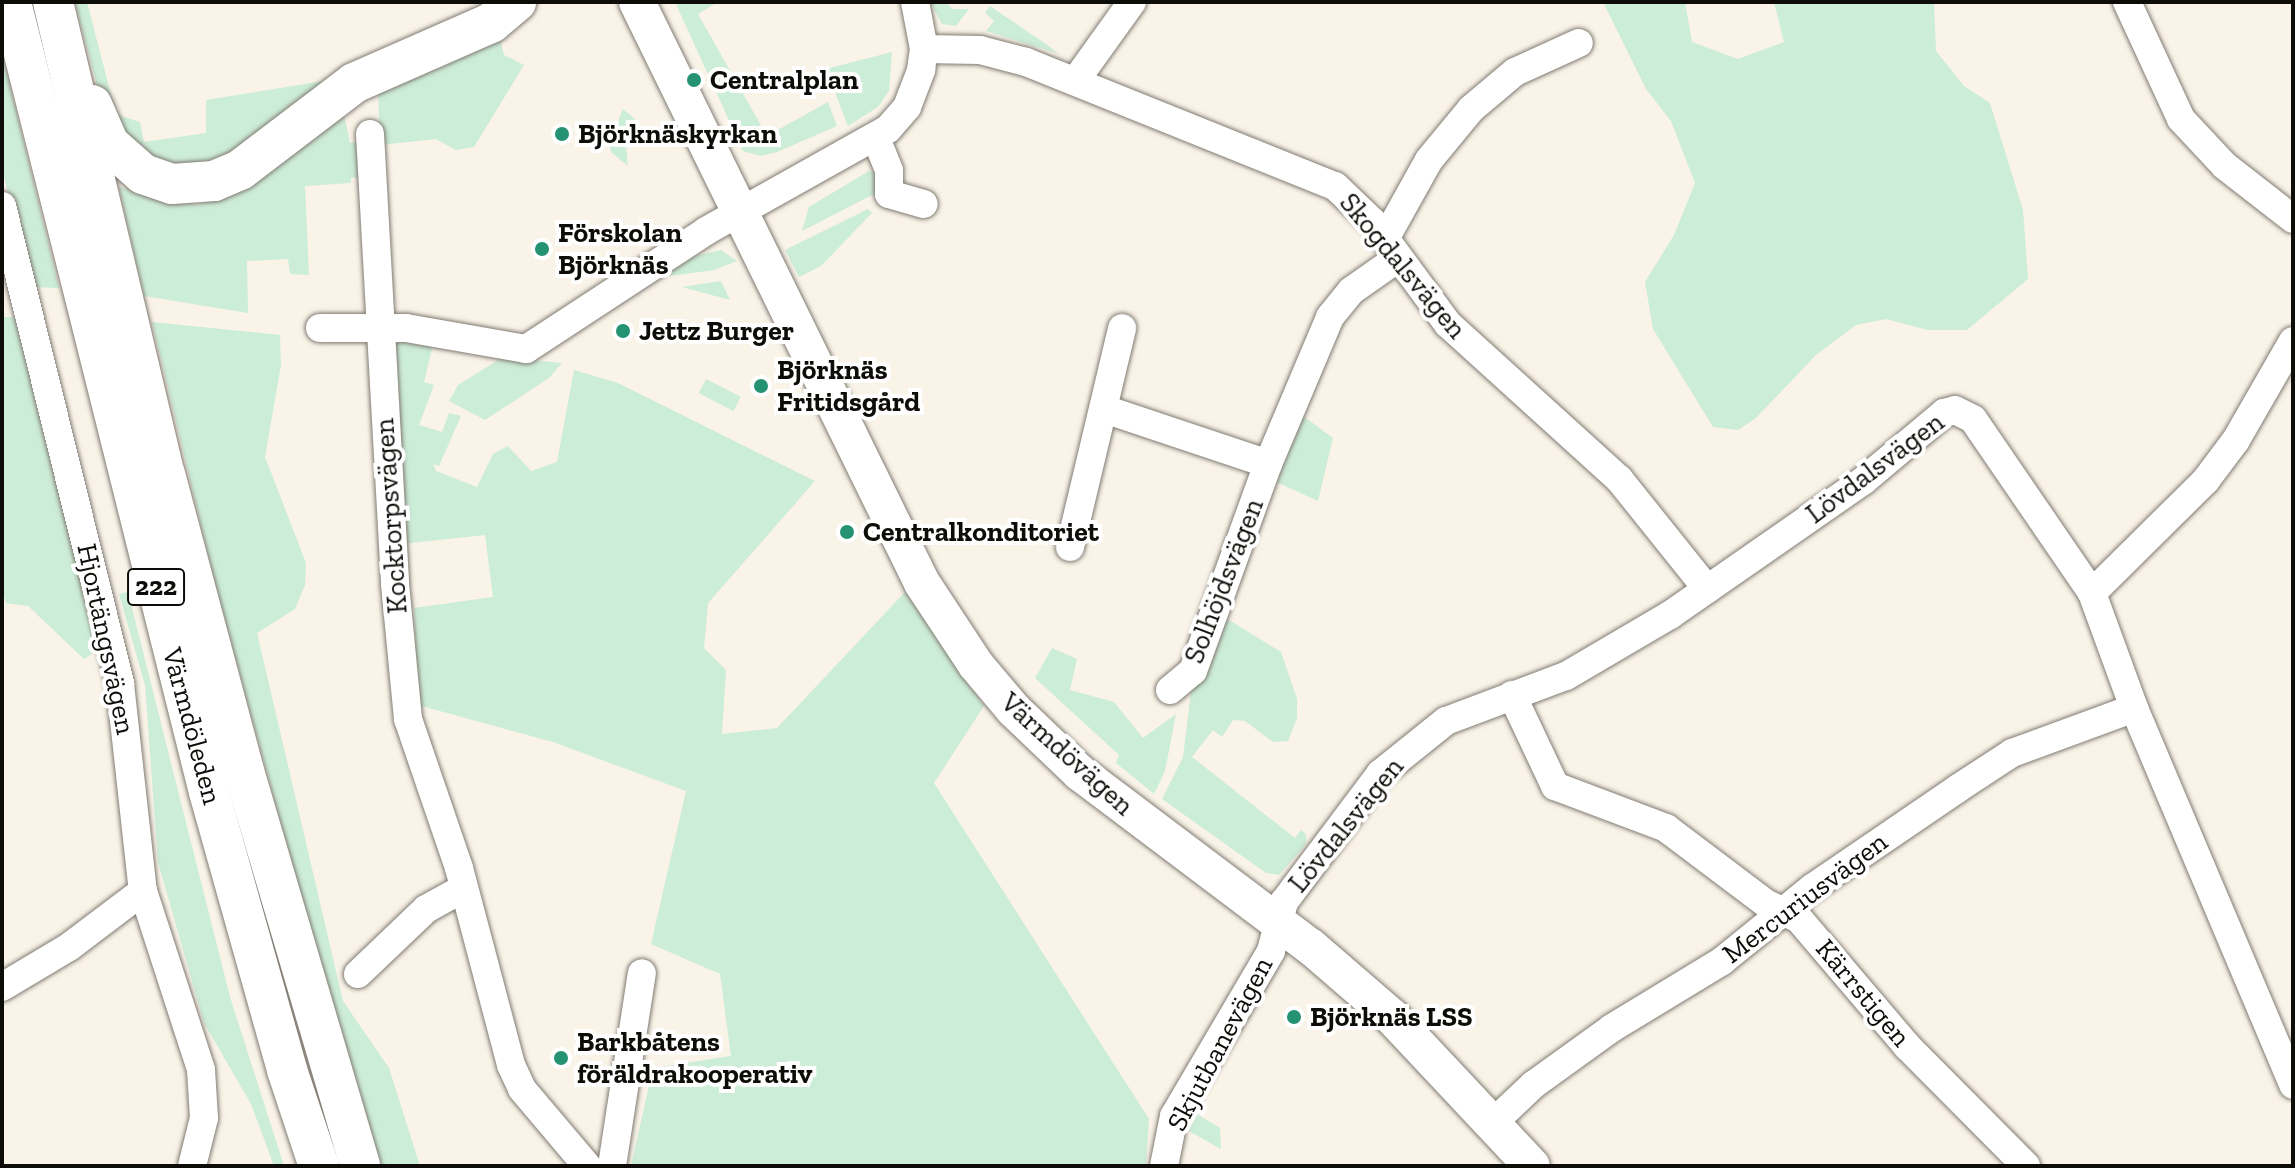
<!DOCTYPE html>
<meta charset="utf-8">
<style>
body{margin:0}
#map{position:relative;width:2295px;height:1168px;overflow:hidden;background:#f9f3e8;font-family:"Zilla Slab",serif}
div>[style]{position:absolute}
.green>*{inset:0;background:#ccedd8;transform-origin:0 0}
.roads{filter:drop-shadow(0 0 2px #817b72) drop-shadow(0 0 2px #817b72)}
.minor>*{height:28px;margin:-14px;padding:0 14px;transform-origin:14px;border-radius:14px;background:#fff}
.major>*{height:36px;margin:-18px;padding:0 18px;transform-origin:18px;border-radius:18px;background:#fff}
.highway>*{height:40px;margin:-20px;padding:0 20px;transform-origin:20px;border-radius:20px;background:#fff}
.dots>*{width:22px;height:22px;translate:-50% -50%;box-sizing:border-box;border:4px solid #fff;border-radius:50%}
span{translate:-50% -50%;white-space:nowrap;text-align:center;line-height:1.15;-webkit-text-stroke:8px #fff;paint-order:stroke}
.shield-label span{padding:2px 6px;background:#fff;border:2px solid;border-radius:6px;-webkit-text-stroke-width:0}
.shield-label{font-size:26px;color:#0d0c08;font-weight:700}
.poi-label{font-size:28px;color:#0d0c08;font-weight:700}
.left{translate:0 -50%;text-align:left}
.street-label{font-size:28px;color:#0d0c08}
.frame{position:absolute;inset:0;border:4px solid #0d0c08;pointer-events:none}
</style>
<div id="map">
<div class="green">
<div style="clip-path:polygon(75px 2px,87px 2px,116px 114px,140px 122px,144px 142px,206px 133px,206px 100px,354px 76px,234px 162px,170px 170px,106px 119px)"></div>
<div style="clip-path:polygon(675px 2px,718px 2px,698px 14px,767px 136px,828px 102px,837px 126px,777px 152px,761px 156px,743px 151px)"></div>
<div style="clip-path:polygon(930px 2px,946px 2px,952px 9px,969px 9px,956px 26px,942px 24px)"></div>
<div style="clip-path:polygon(1603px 2px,1685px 2px,1692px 42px,1738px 59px,1784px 42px,1774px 2px,1934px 2px,1936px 51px,1964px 86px,1990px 103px,2023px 210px,2028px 279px,1967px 330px,1928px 330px,1886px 319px,1856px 325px,1816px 355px,1756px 418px,1738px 430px,1713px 427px,1653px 329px,1645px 282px,1674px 235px,1695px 183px,1671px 121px,1646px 89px)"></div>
<div style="clip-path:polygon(990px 6px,1046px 44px,1059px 54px,986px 31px,994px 21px,985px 13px)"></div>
<div style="clip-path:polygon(500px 38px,504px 55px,524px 65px,474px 147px,456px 150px,436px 139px,380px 145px,378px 90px,419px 71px,438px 69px)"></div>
<div style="clip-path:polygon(892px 52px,889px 91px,878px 107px,848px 126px,826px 69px)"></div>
<div style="clip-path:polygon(2px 53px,59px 288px,30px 287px,2px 168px)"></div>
<div style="clip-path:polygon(343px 109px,350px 143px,361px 142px,363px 177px,351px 178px,351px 183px,305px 186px,309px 275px,290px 274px,288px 259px,247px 261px,248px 313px,144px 296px,119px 187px,197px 205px,239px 193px)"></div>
<div style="clip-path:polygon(623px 109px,635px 119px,626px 145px,628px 166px,611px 152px,609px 143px)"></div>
<div style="clip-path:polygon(869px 171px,876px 174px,876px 193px,802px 231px,809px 207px)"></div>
<div style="clip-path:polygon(868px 209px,872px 213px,821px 266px,799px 277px,785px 250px)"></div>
<div style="clip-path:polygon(721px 250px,737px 261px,714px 270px,663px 277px,690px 257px)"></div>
<div style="clip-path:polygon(721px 281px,730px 300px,682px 287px)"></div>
<div style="clip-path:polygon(2px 317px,20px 317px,102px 648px,84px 659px,28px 606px,6px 603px,2px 590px)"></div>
<div style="clip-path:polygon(152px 322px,280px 335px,281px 365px,265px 457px,306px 563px,305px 585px,295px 609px,257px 633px,343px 1001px,389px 1068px,420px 1166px,382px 1166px,340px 1038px,215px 583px)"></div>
<div style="clip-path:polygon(426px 341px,432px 349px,424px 382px,434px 385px,419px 425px,442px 432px,449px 413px,461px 416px,439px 466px,433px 464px,436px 471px,477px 487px,493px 454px,508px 446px,531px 471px,557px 462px,574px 370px,618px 383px,815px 481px,708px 603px,704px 648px,726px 670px,722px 734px,777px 728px,905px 592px,984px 706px,934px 783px,1149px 1119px,1146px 1166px,631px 1166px,653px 1068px,731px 1056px,720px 974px,651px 944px,686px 791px,553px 742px,418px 705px,414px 608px,493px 597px,485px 535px,402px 544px,391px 350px,398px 342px)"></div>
<div style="clip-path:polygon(503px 357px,562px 363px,549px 378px,485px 420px,449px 401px,458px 385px)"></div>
<div style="left:706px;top:379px;width:39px;height:16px;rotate:27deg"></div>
<div style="clip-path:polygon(1299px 413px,1333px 438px,1318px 501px,1272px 480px)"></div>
<div style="clip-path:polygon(128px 592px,230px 997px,284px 1166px,274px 1166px,251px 1104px,204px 1023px,158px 862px,145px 685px,119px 594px)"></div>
<div style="clip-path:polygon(1224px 617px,1281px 652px,1297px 699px,1297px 718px,1288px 741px,1273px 742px,1245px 721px,1233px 720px,1222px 737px,1213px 730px,1192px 757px,1295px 838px,1301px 830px,1306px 834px,1306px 844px,1279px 875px,1266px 873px,1162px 799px,1183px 757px,1191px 692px)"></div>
<div style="clip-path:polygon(1052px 648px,1077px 659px,1070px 690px,1114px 702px,1143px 738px,1176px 714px,1165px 771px,1154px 794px,1116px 763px,1119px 755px,1035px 678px)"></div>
<div style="clip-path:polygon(1190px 1110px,1220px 1128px,1221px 1149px,1178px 1125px)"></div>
</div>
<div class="roads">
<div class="minor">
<div style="left:2127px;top:2px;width:129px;rotate:65.2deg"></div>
<div style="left:2181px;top:119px;width:64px;rotate:46.9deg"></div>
<div style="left:2225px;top:166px;width:86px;rotate:37.9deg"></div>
<div style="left:924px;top:49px;width:56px;rotate:1deg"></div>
<div style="left:980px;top:50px;width:48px;rotate:14.6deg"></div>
<div style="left:1026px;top:62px;width:333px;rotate:21.9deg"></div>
<div style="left:1335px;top:186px;width:52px;rotate:43.5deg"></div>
<div style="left:1373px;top:222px;width:127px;rotate:53.7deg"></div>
<div style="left:1448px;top:324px;width:231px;rotate:42.2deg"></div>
<div style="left:1619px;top:479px;width:141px;rotate:51.3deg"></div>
<div style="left:1076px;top:80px;width:96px;rotate:-54.3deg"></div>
<div style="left:370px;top:134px;width:451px;rotate:86.8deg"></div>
<div style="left:395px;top:584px;width:136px;rotate:84.5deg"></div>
<div style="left:408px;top:719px;width:157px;rotate:71.1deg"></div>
<div style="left:459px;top:868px;width:204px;rotate:75.2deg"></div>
<div style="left:511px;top:1065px;width:26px;rotate:65deg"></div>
<div style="left:522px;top:1089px;width:101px;rotate:49.8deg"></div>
<div style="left:876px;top:138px;width:35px;rotate:68deg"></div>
<div style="left:889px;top:171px;width:23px;rotate:90deg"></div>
<div style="left:889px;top:194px;width:36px;rotate:16deg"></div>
<div style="left:2px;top:206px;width:492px;rotate:76.1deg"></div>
<div style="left:120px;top:684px;width:208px;rotate:83.7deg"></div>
<div style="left:143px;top:891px;width:188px;rotate:72deg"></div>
<div style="left:201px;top:1070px;width:48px;rotate:86.4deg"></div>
<div style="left:204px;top:1118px;width:49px;rotate:104deg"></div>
<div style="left:1385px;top:239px;width:90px;rotate:-60.9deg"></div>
<div style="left:1429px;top:160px;width:66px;rotate:-50.5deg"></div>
<div style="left:1471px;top:109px;width:57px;rotate:-40.1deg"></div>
<div style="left:1515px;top:72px;width:70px;rotate:-24.4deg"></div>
<div style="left:320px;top:328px;width:86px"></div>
<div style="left:406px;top:328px;width:122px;rotate:9.9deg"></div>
<div style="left:526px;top:349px;width:215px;rotate:-33.2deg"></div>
<div style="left:706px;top:231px;width:209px;rotate:-29.3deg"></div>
<div style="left:888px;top:129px;width:29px;rotate:-49deg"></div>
<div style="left:907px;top:107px;width:40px;rotate:-69deg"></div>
<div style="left:921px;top:70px;width:21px;rotate:-82deg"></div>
<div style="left:924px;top:49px;width:48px;rotate:-100.8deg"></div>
<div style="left:1104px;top:409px;width:173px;rotate:18.5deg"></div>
<div style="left:1070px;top:547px;width:225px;rotate:-76.6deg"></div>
<div style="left:2092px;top:593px;width:161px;rotate:-44.7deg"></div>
<div style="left:2206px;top:480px;width:50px;rotate:-53.1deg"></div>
<div style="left:2236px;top:440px;width:114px;rotate:-60.1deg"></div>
<div style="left:1170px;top:690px;width:30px;rotate:-40deg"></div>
<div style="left:1193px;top:671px;width:220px;rotate:-70.1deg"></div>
<div style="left:1268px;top:464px;width:160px;rotate:-67.1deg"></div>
<div style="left:1330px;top:317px;width:33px;rotate:-51deg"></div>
<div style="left:1351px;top:291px;width:57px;rotate:-35.1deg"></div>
<div style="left:1512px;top:695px;width:101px;rotate:64.7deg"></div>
<div style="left:1555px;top:786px;width:119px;rotate:20.7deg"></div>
<div style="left:1666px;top:828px;width:126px;rotate:37deg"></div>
<div style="left:1767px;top:904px;width:35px;rotate:25deg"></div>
<div style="left:1799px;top:919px;width:167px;rotate:49.6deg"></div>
<div style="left:1907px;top:1046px;width:169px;rotate:45.2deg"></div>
<div style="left:358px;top:974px;width:94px;rotate:-43.7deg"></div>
<div style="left:426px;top:909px;width:43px;rotate:-28.9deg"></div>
<div style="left:2px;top:987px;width:78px;rotate:-30.8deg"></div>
<div style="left:69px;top:947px;width:93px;rotate:-37.1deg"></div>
<div style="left:1494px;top:1122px;width:54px;rotate:-43.5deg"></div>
<div style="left:1533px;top:1085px;width:97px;rotate:-35.8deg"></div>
<div style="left:1612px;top:1028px;width:129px;rotate:-31.3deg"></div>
<div style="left:1722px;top:961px;width:116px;rotate:-39deg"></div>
<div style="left:1812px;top:888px;width:176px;rotate:-34.3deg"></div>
<div style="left:1957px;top:789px;width:66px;rotate:-33.2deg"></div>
<div style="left:2012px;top:753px;width:130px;rotate:-20.2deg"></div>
<div style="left:612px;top:1166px;width:195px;rotate:-81.2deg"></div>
<div style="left:1164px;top:1166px;width:51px;rotate:-78.7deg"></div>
<div style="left:1174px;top:1116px;width:191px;rotate:-59.5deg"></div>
<div style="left:1271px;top:951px;width:51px;rotate:-75.1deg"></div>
<div style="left:1284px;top:902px;width:160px;rotate:-53.1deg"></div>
<div style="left:1380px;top:774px;width:85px;rotate:-38.8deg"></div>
<div style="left:1446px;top:721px;width:128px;rotate:-20.6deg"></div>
<div style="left:1566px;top:676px;width:121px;rotate:-30.4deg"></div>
<div style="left:1670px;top:615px;width:235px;rotate:-34.8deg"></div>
<div style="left:1863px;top:481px;width:106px;rotate:-40deg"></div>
<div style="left:1944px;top:413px;width:11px;rotate:-15deg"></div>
<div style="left:1955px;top:410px;width:20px;rotate:27deg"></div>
<div style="left:1973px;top:419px;width:211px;rotate:55.6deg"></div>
<div style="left:2092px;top:593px;width:122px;rotate:69.9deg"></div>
<div style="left:2134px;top:708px;width:409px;rotate:67.1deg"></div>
</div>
<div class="major">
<div style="left:637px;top:2px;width:647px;rotate:63.87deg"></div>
<div style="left:922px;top:583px;width:98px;rotate:56.6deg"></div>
<div style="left:976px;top:665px;width:59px;rotate:49.8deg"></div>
<div style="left:1014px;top:710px;width:91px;rotate:43.7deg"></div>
<div style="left:1080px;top:773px;width:289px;rotate:37deg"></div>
<div style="left:1311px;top:947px;width:107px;rotate:40.8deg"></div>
<div style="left:1392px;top:1017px;width:204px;rotate:46.8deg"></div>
</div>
<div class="highway">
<div style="left:11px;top:2px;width:814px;rotate:75.93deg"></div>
<div style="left:209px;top:792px;width:289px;rotate:74.3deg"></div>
<div style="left:287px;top:1070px;width:101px;rotate:71.6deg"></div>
<div style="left:53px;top:2px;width:485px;rotate:76.7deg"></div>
<div style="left:165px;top:474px;width:307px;rotate:75.1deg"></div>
<div style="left:244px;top:771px;width:412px;rotate:73.6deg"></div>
<div style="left:92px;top:105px;width:43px;rotate:66.4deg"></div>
<div style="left:109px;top:144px;width:45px;rotate:41.4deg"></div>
<div style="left:143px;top:174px;width:31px;rotate:19deg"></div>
<div style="left:172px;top:184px;width:42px;rotate:-4.1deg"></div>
<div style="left:214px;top:181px;width:28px;rotate:-23deg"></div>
<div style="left:240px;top:170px;width:143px;rotate:-37.3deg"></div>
<div style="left:354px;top:83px;width:150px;rotate:-23.7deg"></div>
<div style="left:491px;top:23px;width:33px;rotate:-40deg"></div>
</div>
</div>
<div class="dots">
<div style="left:694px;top:80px;background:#259272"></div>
<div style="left:562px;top:134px;background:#259272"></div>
<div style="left:542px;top:249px;background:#259272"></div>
<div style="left:623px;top:331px;background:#259272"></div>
<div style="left:761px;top:386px;background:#259272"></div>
<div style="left:847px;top:532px;background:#259272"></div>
<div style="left:1294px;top:1017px;background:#259272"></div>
<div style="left:561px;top:1058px;background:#259272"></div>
</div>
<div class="shield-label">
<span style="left:156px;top:587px">222</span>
</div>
<div class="poi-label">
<span class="left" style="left:710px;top:80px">Centralplan</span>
<span class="left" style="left:578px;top:134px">Björknäskyrkan</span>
<span class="left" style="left:558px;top:249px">Förskolan<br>Björknäs</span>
<span class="left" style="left:639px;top:331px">Jettz Burger</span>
<span class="left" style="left:777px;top:386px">Björknäs<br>Fritidsgård</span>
<span class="left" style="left:863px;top:532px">Centralkonditoriet</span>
<span class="left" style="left:1310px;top:1017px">Björknäs LSS</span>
<span class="left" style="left:577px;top:1058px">Barkbåtens<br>föräldrakooperativ</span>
</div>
<div class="street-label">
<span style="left:1403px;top:266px;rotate:50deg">Skogdalsvägen</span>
<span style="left:1875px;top:468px;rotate:-37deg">Lövdalsvägen</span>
<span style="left:391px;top:516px;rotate:-94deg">Kocktorpsvägen</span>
<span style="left:1224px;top:581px;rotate:-69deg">Solhöjdsvägen</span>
<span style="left:106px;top:639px;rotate:78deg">Hjortängsvägen</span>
<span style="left:192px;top:726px;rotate:75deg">Värmdöleden</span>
<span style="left:1067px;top:754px;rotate:42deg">Värmdövägen</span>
<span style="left:1346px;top:825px;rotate:-51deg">Lövdalsvägen</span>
<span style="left:1805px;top:898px;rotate:-37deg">Mercuriusvägen</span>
<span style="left:1863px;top:993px;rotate:50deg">Kärrstigen</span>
<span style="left:1220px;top:1044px;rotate:-62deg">Skjutbanevägen</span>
</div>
<div class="frame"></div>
</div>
